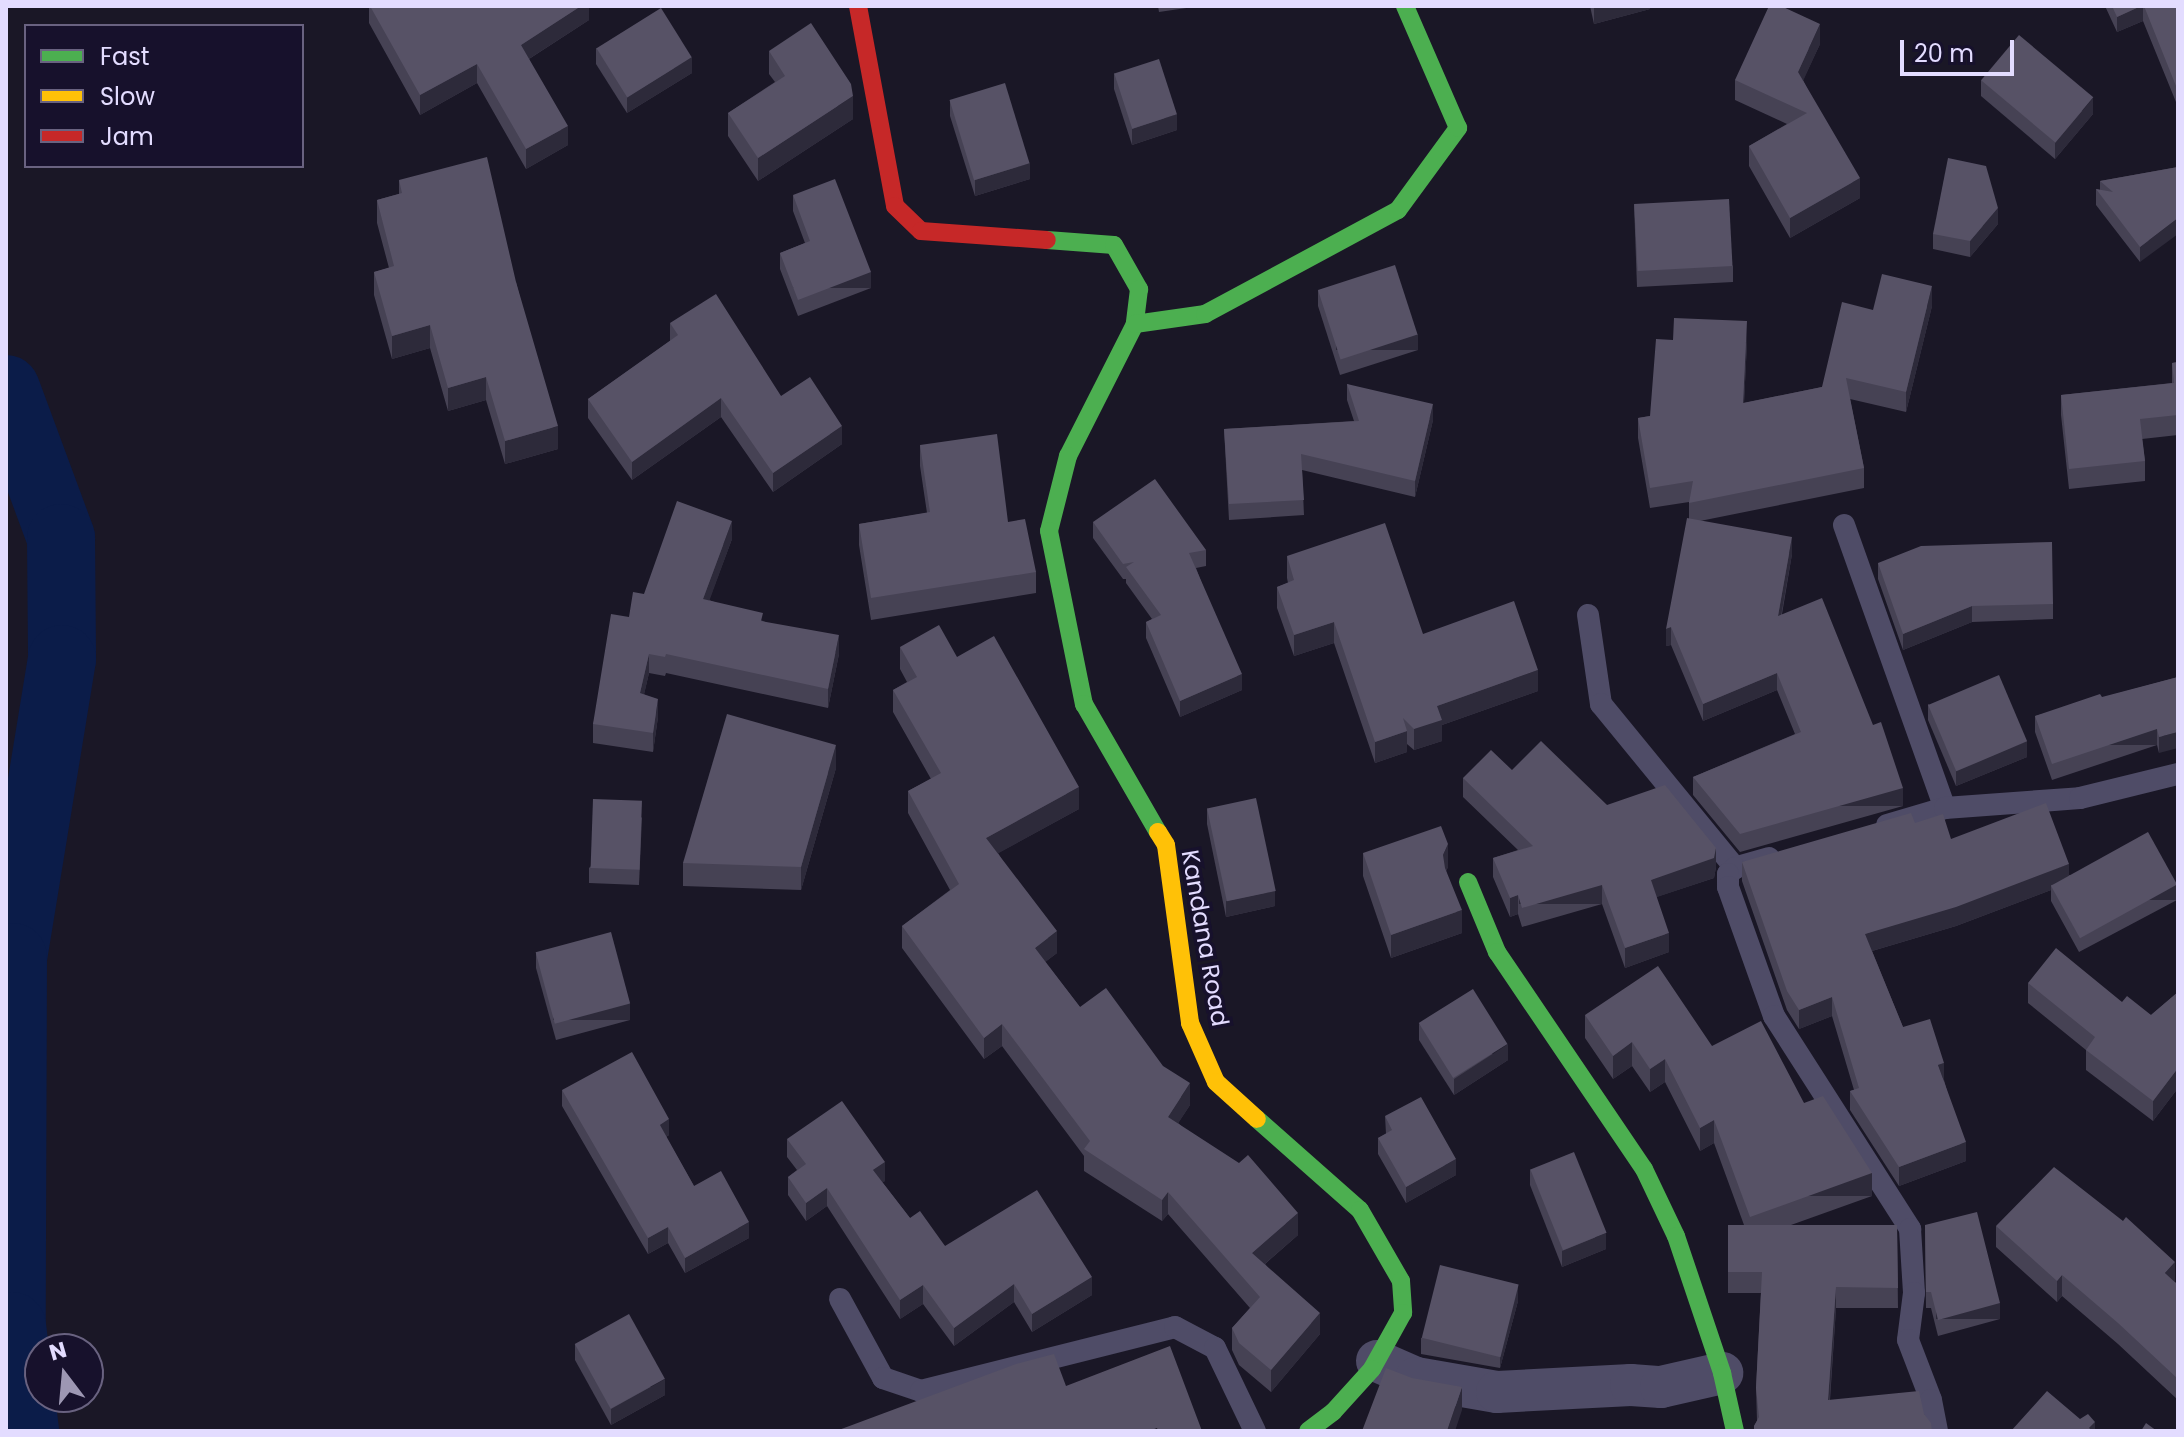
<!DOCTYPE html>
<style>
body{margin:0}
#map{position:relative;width:2184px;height:1437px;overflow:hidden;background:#1a1726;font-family:Poppins,sans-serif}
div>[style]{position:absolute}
.river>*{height:68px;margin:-34px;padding:0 34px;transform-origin:34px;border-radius:34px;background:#0b1c49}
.lane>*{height:22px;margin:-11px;padding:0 11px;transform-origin:11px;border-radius:11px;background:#4f4c67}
.street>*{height:42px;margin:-21px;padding:0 21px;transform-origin:21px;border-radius:21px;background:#4f4c67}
.fast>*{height:18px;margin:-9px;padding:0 9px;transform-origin:9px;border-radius:9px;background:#4caf50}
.slow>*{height:18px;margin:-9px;padding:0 9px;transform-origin:9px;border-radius:9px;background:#ffc107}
.jam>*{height:18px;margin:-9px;padding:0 9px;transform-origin:9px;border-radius:9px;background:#c62828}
.wall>*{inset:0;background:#464254}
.shaded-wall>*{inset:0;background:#2d2a3a;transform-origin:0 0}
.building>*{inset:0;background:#575266;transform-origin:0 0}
span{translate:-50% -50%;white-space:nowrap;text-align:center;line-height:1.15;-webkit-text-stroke:7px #17112c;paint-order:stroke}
.street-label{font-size:24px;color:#e3dcff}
.frame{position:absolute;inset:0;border:8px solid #e3dcff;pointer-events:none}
.legend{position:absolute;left:24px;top:24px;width:280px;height:144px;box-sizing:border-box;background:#17112c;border:2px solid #696280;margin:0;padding:10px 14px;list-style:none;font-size:24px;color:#e3dcff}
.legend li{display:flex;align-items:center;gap:16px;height:40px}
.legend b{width:40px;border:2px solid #696280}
.north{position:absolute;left:24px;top:1333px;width:80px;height:80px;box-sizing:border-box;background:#17112c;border:2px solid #696280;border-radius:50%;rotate:344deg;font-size:22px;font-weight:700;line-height:32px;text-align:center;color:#e3dcff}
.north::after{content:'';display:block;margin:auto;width:28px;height:36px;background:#9d97b3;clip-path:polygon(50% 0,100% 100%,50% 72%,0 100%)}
.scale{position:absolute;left:1900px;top:40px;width:114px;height:36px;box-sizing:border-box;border:4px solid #e3dcff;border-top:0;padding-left:10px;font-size:24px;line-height:28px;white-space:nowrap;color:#e3dcff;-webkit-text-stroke:6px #17112c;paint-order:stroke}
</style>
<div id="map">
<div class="river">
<div style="left:6px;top:389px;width:159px;rotate:69.7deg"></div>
<div style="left:61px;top:538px;width:121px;rotate:89.5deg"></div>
<div style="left:62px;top:659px;width:302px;rotate:99.3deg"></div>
<div style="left:13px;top:957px;width:369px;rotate:90.2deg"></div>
<div style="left:12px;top:1326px;width:106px;rotate:82.9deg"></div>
</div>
<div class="lane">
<div style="left:1844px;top:525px;width:300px;rotate:70.4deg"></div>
<div style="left:1588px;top:615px;width:90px;rotate:81.7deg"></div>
<div style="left:1601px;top:704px;width:212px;rotate:50.7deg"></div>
<div style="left:1887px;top:825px;width:60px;rotate:-16.3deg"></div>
<div style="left:1945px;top:808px;width:135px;rotate:-4.2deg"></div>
<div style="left:2080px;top:798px;width:101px;rotate:-13.8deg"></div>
<div style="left:1769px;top:858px;width:35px;rotate:164deg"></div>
<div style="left:1735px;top:868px;width:9px;rotate:139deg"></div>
<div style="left:1728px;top:874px;width:13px;rotate:90deg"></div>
<div style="left:1728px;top:887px;width:137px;rotate:70.4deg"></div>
<div style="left:1774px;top:1016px;width:253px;rotate:57.4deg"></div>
<div style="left:1910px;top:1229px;width:64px;rotate:86.4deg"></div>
<div style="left:1914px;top:1293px;width:47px;rotate:97.3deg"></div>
<div style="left:1908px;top:1340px;width:64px;rotate:69deg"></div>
<div style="left:1931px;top:1400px;width:32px;rotate:79deg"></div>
<div style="left:840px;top:1299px;width:90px;rotate:61.4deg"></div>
<div style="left:883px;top:1378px;width:40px;rotate:18.9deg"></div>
<div style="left:921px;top:1391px;width:262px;rotate:-14.1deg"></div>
<div style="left:1175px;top:1327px;width:45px;rotate:27.7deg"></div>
<div style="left:1215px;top:1348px;width:92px;rotate:64.3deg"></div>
</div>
<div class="street">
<div style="left:1377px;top:1361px;width:43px;rotate:23.6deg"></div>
<div style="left:1416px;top:1378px;width:82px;rotate:9.8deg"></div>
<div style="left:1497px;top:1392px;width:134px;rotate:-3deg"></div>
<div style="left:1631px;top:1385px;width:30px;rotate:4deg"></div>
<div style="left:1661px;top:1387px;width:63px;rotate:-12.9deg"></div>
</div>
<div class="fast">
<div style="left:1047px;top:240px;width:67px;rotate:4.3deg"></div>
<div style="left:1114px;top:245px;width:51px;rotate:60.4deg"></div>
<div style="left:1139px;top:289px;width:35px;rotate:97deg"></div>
<div style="left:1135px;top:324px;width:148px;rotate:116.9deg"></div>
<div style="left:1068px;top:456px;width:77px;rotate:104.2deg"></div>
<div style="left:1049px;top:531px;width:177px;rotate:78.6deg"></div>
<div style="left:1084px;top:704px;width:148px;rotate:60deg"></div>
<div style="left:1135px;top:324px;width:71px;rotate:-8.1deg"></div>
<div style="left:1205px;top:314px;width:219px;rotate:-28.3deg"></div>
<div style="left:1398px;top:210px;width:102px;rotate:-53.8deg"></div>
<div style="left:1458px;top:128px;width:133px;rotate:-113.5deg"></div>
<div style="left:1468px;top:882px;width:76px;rotate:67.5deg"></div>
<div style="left:1497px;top:952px;width:262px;rotate:55.9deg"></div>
<div style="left:1644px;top:1169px;width:74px;rotate:64.5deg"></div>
<div style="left:1676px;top:1236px;width:145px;rotate:71.4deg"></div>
<div style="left:1722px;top:1373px;width:59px;rotate:77.4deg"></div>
<div style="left:1257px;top:1119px;width:137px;rotate:41.5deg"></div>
<div style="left:1360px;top:1210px;width:82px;rotate:60deg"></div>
<div style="left:1401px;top:1281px;width:32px;rotate:86deg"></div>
<div style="left:1403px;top:1313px;width:64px;rotate:119deg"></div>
<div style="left:1372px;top:1369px;width:58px;rotate:132.2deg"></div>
<div style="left:1333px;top:1412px;width:31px;rotate:143deg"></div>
</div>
<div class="slow">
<div style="left:1158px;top:832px;width:15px;rotate:58deg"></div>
<div style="left:1166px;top:845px;width:180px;rotate:82.3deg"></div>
<div style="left:1190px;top:1023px;width:64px;rotate:66.2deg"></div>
<div style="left:1216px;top:1082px;width:55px;rotate:42.1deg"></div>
</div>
<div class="jam">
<div style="left:858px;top:6px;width:203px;rotate:79.5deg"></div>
<div style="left:895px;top:206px;width:36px;rotate:44deg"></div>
<div style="left:921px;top:231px;width:126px;rotate:4.1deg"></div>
</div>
<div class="wall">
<div style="clip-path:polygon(369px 6px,429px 6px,430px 8px,589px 6px,589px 20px,529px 59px,568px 145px,526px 169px,477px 83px,420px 115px,369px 23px)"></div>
<div style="clip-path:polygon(1158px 6px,1200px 6px,1159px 12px)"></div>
<div style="clip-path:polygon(1590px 6px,1650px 6px,1650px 9px,1594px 24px)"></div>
<div style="clip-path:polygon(2105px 6px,2178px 6px,2178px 107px,2143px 21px,2117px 32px)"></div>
<div style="clip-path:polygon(1820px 44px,1803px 80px,1860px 198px,1790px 238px,1749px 166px,1749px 146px,1787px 124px,1735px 100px,1735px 80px)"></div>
<div style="clip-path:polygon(596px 48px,692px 73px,627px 113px,596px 64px)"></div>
<div style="clip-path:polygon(769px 51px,853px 119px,758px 181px,728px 136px,728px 113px,775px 82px,769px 74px)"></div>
<div style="clip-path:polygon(1114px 73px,1177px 130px,1132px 145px,1114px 89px)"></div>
<div style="clip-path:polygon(1981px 80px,2093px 114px,2055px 159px,1981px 96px)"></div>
<div style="clip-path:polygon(950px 100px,1030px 179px,975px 196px,950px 116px)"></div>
<div style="clip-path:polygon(2178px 167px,2140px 262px,2096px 205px,2096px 189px,2100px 190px,2100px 181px)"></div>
<div style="clip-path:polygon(399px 180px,516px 282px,558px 449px,505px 464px,486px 400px,448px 411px,430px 348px,392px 359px,374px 295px,374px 272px,389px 268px,377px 223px,377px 200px,399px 194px)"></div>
<div style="clip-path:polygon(793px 195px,871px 288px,798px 316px,780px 269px,780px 253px,805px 243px,793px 211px)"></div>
<div style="clip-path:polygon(1634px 204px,1733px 266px,1733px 282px,1637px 287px)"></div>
<div style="clip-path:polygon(1998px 224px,1970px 257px,1933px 249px,1933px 234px)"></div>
<div style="clip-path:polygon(1318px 290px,1418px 350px,1340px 375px,1318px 306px)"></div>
<div style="clip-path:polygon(1932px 306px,1906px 412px,1850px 399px,1864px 468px,1864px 488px,1700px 521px,1792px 554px,1782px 614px,1903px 806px,1740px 852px,1693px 795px,1693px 777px,1795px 734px,1777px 690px,1703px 721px,1671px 645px,1666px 646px,1689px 519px,1689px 502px,1650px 508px,1638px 438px,1638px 418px,1650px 416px,1747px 342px,1744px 403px,1822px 387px,1873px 310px)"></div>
<div style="clip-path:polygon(670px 323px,781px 396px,842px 444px,773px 492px,721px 417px,632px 480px,588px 418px,588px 399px,670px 341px)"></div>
<div style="clip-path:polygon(2178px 362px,2178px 435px,2142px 439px,2145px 461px,2145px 481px,2069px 489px,2061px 415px,2061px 395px,2172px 383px,2172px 363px)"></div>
<div style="clip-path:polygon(1347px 384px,1433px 420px,1415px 497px,1302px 470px,1304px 515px,1229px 520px,1224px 429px,1354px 421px,1347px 400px)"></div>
<div style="clip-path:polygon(920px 445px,1036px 572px,1036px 593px,871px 620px,859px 545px,859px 524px,927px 513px,920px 466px)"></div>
<div style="clip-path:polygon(1093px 522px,1206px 550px,1206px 566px,1196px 568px,1242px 690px,1180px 717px,1146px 638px,1146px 622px,1152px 619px,1126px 583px,1126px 579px,1123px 579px,1093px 538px)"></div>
<div style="clip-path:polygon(732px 539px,709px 600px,763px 621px,839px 654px,828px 708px,666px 673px,665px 676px,649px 673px,644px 694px,658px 717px,653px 752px,593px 743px,593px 724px,629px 617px,644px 594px)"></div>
<div style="clip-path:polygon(1287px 556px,1423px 634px,1538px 691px,1442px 725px,1442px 741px,1414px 750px,1407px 744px,1407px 752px,1375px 763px,1334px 643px,1294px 656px,1277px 608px,1277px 587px,1288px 583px,1287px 578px)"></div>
<div style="clip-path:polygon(1878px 563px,2053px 604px,2053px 619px,1972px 622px,1903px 650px,1878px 579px)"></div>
<div style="clip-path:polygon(900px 647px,957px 657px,1079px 809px,998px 853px,1057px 953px,1045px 962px,1080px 1007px,1190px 1105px,1178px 1123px,1298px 1235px,1265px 1264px,1320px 1334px,1271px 1392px,1239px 1365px,1232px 1350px,1232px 1328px,1250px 1308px,1168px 1214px,1162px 1221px,1084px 1171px,1084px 1156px,1002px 1046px,984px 1059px,902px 948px,902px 926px,950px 890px,908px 813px,908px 791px,931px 779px,893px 712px,893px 690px,907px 682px,900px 669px)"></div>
<div style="clip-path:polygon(2178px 677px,2159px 753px,2157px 745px,2052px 780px,2035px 732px,2035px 716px)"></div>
<div style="clip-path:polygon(1928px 704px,2027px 757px,1956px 786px,1928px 720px)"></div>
<div style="clip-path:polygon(836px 768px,801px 890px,683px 886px,683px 863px)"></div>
<div style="clip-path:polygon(1512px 770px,1607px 805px,1716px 867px,1714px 878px,1656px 897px,1669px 952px,1625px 968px,1602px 904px,1522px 927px,1518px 914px,1510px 917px,1493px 877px,1493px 858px,1518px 850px,1463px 797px,1463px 778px)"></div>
<div style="clip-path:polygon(1207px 808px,1275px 906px,1226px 917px,1207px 824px)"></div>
<div style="clip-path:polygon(642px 817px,639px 885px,589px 883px,589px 868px)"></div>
<div style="clip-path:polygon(1951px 839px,2069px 875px,2177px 900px,2079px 952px,2051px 901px,2051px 890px,1956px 926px,1872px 951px,1903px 1027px,1944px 1080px,1966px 1161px,1899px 1186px,1850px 1110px,1850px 1091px,1854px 1090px,1832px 1016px,1799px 1029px,1787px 1010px,1742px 881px,1742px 862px)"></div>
<div style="clip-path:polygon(1363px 853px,1448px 867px,1446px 871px,1462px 933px,1391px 958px,1363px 876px)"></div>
<div style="clip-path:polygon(536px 952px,630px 1020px,556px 1040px,536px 968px)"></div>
<div style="clip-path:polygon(2028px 983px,2122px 1002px,2151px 1015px,2178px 992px,2178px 1088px,2153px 1121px,2086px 1070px,2086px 1050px,2028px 1003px)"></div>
<div style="clip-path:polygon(1585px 1015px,1712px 1046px,1804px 1103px,1872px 1196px,1791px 1225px,1897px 1225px,1898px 1308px,1836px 1308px,1830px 1400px,1924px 1414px,1932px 1431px,1754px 1431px,1754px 1426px,1757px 1421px,1756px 1388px,1761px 1293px,1728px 1293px,1728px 1225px,1744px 1225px,1714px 1143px,1700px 1151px,1665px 1082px,1650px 1092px,1632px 1066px,1613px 1079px,1585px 1038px)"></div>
<div style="clip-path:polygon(1419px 1024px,1508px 1060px,1454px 1095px,1419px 1040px)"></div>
<div style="clip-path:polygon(562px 1090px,669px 1135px,666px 1137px,694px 1186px,749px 1238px,685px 1273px,668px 1243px,648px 1254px,562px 1106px)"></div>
<div style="clip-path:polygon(1385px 1116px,1456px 1175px,1406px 1203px,1378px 1154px,1378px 1138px,1386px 1134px)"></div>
<div style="clip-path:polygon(787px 1139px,885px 1181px,882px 1182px,910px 1218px,945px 1246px,1092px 1295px,1032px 1332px,1014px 1302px,954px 1346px,923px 1304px,900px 1319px,827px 1206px,806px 1221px,788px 1195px,788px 1177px,797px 1170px,787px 1157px)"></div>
<div style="clip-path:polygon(1530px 1169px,1606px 1249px,1562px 1267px,1530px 1185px)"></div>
<div style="clip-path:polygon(1925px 1225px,2000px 1319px,1938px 1336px,1931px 1308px,1926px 1308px)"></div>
<div style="clip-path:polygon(1996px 1226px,2175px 1282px,2178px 1285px,2178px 1400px,2118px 1344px,2062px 1296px,2057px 1302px,1996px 1247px)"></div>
<div style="clip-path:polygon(1518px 1301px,1500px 1368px,1421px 1354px,1421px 1338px)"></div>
<div style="clip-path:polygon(575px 1344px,665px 1395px,611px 1425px,575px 1360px)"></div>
</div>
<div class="shaded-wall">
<div style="clip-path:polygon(581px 6px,589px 6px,589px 20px,521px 64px,521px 45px)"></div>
<div style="clip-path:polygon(1602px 6px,1650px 6px,1650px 9px,1594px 24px,1594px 8px)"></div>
<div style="clip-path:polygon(2141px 6px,2143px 6px,2143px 21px,2117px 32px,2117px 17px)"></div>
<div style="clip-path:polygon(1820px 24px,1820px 44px,1798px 92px,1798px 72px)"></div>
<div style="clip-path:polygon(692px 57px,692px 73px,627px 113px,627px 97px)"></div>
<div style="clip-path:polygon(477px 64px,477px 83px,420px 115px,420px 95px)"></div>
<div style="clip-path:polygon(853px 96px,853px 119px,758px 181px,758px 158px)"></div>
<div style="clip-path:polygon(2093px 98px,2093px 114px,2055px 159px,2055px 143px)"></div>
<div style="clip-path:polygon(1177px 114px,1177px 130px,1132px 145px,1132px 129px)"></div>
<div style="clip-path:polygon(568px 126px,568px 145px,526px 169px,526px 149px)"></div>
<div style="clip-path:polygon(1030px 163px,1030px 179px,975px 196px,975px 180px)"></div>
<div style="clip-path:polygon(1860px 178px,1860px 198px,1790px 238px,1790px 218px)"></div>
<div style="clip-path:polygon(1998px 208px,1998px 224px,1970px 257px,1970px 241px)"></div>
<div style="clip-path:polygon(2178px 218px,2178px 234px,2140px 262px,2140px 247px)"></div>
<div style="left:871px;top:272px;width:16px;height:78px;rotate:90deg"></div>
<div style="clip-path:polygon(1932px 286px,1932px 306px,1906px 412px,1906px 392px)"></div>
<div style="clip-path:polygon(1747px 321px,1747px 342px,1743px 423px,1743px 403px)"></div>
<div style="clip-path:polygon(430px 325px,430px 348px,392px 359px,392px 336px)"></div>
<div style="left:1418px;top:334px;width:16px;height:82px;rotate:90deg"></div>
<div style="clip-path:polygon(486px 377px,486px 400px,448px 411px,448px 388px)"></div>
<div style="clip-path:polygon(721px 398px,721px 417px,632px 480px,632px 462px)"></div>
<div style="clip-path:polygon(1433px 404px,1433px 420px,1415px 497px,1415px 481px)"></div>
<div style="clip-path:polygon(558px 426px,558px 449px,505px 464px,505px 441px)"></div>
<div style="clip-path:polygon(842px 426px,842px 444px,773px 492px,773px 473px)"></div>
<div style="clip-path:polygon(732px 521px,732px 539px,703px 618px,703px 599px)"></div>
<div style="clip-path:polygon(1792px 537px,1792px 554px,1778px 633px,1778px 616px)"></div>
<div style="clip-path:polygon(1972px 606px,1972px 622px,1903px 650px,1903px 634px)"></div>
<div style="clip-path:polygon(1334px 622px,1334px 643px,1294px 656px,1294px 635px)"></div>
<div style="clip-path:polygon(1671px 627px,1671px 645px,1666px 646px,1666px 629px)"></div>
<div style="clip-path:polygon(839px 635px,839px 654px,828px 708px,828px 689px)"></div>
<div style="clip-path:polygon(649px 654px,649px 673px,640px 712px,640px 693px)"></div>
<div style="clip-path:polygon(1538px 670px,1538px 691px,1442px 725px,1442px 741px,1414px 750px,1414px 729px,1437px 706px)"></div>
<div style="clip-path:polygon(1777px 673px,1777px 690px,1703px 721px,1703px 704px)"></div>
<div style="clip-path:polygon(1242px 674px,1242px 690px,1180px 717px,1180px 701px)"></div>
<div style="clip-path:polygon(658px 699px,658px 717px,653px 752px,653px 733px)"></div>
<div style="left:2157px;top:729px;width:16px;height:111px;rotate:90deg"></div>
<div style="clip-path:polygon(1407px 731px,1407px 752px,1375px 763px,1375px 742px)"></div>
<div style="clip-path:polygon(2178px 732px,2178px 748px,2159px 753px,2159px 737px)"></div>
<div style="clip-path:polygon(2027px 741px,2027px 757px,1956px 786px,1956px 770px)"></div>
<div style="clip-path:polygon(836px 745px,836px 768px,801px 890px,801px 867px)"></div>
<div style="clip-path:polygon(1079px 787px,1079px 809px,986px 860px,986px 838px)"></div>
<div style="left:1903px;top:788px;width:18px;height:169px;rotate:90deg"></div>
<div style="clip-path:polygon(1448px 844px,1448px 867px,1443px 878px,1443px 855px)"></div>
<div style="clip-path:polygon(1716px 848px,1716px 867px,1714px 878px,1651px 899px,1651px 880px)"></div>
<div style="clip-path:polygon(2069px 864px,2069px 883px,2051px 885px,2051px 890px,1956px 926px,1865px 953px,1865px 934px)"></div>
<div style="left:2177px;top:884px;width:16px;height:111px;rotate:90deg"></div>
<div style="left:1602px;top:885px;width:19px;height:83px;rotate:90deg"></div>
<div style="clip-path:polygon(1275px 891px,1275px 906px,1226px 917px,1226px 901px)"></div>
<div style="clip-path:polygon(1518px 895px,1518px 914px,1510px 917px,1510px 898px)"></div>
<div style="clip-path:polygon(1462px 910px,1462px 933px,1391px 958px,1391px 935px)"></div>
<div style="clip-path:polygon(1057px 931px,1057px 953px,1035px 970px,1035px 948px)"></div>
<div style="clip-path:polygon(1669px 933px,1669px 952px,1625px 968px,1625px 948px)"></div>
<div style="clip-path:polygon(1832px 997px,1832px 1016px,1799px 1029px,1799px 1010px)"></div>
<div style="left:630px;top:1004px;width:16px;height:77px;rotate:90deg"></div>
<div style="clip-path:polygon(1002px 1024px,1002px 1046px,984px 1059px,984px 1038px)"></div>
<div style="clip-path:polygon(1632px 1042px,1632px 1066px,1613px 1079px,1613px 1056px)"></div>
<div style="clip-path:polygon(1508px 1044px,1508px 1060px,1454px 1095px,1454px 1079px)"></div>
<div style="clip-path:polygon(1665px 1059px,1665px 1082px,1650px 1092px,1650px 1069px)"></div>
<div style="clip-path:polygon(1944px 1063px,1944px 1082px,1938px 1065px)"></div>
<div style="clip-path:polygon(2178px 1068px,2178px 1088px,2153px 1121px,2153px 1101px)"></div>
<div style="clip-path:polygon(1190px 1083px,1190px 1105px,1168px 1139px,1168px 1117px)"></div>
<div style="clip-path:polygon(669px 1119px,669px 1135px,660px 1140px,660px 1125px)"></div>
<div style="clip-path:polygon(1714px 1120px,1714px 1143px,1700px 1151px,1700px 1128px)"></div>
<div style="clip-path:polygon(1966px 1142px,1966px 1161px,1899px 1186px,1899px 1167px)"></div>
<div style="clip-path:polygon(1456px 1159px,1456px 1175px,1406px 1203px,1406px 1187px)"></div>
<div style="clip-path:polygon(885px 1162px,885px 1181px,873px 1189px,873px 1170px)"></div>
<div style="left:1872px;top:1173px;width:23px;height:130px;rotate:90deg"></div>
<div style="clip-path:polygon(827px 1188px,827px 1206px,806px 1221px,806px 1203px)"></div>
<div style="clip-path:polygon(1168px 1192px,1168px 1214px,1162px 1221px,1162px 1200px)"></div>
<div style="clip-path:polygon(1298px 1213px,1298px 1235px,1252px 1275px,1252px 1253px)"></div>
<div style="clip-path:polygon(749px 1222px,749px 1238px,685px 1273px,685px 1258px)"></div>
<div style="clip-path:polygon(668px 1227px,668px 1243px,648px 1254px,648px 1238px)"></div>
<div style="clip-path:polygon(1606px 1233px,1606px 1249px,1562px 1267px,1562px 1251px)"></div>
<div style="clip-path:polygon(2175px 1262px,2175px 1283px,2165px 1273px)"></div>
<div style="clip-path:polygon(2062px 1275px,2062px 1296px,2057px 1302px,2057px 1281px)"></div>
<div style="clip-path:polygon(1092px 1277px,1092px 1295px,1032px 1332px,1032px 1314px)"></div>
<div style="clip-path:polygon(1014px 1284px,1014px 1302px,954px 1346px,954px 1328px)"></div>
<div style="clip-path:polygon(923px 1285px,923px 1304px,900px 1319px,900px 1300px)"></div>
<div style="clip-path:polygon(1518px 1285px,1518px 1301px,1500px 1368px,1500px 1352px)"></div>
<div style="clip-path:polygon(1836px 1287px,1836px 1308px,1828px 1421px,1828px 1400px)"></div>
<div style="left:2000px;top:1303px;width:16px;height:64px;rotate:90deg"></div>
<div style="clip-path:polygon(1320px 1313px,1320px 1334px,1271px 1392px,1271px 1370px)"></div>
<div style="clip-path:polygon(665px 1379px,665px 1395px,611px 1425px,611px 1409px)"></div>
<div style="clip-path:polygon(1462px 1387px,1462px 1410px,1455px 1431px,1447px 1431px)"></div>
<div style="clip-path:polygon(2095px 1422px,2095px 1431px,2089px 1431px,2089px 1428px)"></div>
</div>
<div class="building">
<div style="clip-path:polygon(370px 6px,429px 6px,430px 8px,432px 6px,581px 6px,521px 45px,568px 126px,526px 149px,477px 64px,420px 95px)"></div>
<div style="clip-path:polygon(1769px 6px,1781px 6px,1820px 24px,1798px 72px,1860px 178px,1790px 218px,1749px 146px,1807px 113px,1735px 80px)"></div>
<div style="clip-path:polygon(2112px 6px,2141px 6px,2117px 17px)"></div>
<div style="clip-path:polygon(2144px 6px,2178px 6px,2178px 91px)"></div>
<div style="left:661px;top:8px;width:58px;height:76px;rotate:58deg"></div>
<div style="clip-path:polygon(811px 23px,851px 84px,853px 96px,758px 158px,728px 113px,785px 76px,769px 51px)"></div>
<div style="left:2019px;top:35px;width:97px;height:59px;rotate:40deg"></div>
<div style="left:1159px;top:59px;width:58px;height:47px;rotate:72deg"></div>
<div style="left:1005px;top:83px;width:84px;height:58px;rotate:73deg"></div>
<div style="clip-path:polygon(487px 157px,516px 282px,558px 426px,505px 441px,486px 377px,448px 388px,430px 325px,392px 336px,374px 272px,394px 266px,377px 200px,402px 193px,399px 180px)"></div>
<div style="clip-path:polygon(1948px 158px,1986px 166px,1998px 208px,1970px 241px,1933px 234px)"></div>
<div style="clip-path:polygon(2178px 167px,2178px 218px,2140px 247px,2096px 189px,2113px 192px,2100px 181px)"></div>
<div style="clip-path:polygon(835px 179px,871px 272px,798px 300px,780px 253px,810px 241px,793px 195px)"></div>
<div style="left:1729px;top:199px;width:67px;height:95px;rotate:87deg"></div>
<div style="left:1395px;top:265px;width:73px;height:81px;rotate:72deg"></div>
<div style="clip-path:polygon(1882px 274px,1932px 286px,1906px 392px,1846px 378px,1864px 468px,1689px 503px,1693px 481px,1650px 488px,1638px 418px,1650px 416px,1656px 339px,1673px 340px,1674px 318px,1747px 321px,1743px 403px,1822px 387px,1842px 302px,1873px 310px)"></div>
<div style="clip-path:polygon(716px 294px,781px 396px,810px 377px,842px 426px,773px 473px,721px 398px,632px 462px,588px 399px,678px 335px,670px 323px)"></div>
<div style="clip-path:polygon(2178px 362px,2178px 415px,2140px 419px,2145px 461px,2069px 469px,2061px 395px,2174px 383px,2172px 363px)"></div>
<div style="clip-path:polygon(1347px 384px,1433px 404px,1415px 481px,1301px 454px,1304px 500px,1229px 504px,1224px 429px,1359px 421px)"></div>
<div style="clip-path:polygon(997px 434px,1008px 522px,1025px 519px,1036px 572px,871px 598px,859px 524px,930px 512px,920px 445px)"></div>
<div style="clip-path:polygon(1155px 479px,1206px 550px,1189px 553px,1242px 674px,1180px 701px,1146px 622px,1161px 615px,1126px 567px,1134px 562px,1123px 564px,1093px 522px)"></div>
<div style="clip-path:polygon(677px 501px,732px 521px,703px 599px,763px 613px,761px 621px,839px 635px,828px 689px,666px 654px,665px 657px,649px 654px,640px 693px,658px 699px,653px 733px,593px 724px,611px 614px,629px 617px,633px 592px,644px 594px)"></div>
<div style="clip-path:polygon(1687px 518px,1792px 537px,1778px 616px,1822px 598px,1873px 725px,1881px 722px,1903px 788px,1740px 834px,1693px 777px,1801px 732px,1777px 673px,1703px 704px,1671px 627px,1666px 629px)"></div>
<div style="clip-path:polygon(1385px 523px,1423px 634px,1514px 601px,1538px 670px,1437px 706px,1442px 720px,1414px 729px,1403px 718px,1407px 731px,1375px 742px,1334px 622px,1294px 635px,1277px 587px,1294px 580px,1287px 556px)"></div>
<div style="clip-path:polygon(2052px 542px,2053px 604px,1972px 606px,1903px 634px,1878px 563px,1921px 546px)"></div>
<div style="clip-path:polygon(939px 625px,957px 657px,994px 636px,1079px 787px,986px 838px,1057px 931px,1035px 948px,1080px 1007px,1106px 988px,1163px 1066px,1190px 1083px,1168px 1117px,1239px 1163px,1248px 1155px,1298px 1213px,1252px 1253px,1320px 1313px,1271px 1370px,1239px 1343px,1232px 1328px,1260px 1297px,1168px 1192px,1162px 1200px,1084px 1149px,1090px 1141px,1002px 1024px,984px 1038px,902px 926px,959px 884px,908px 791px,941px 773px,893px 690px,917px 677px,900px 647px)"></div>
<div style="left:1999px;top:675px;width:72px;height:77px;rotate:67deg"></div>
<div style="clip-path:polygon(2178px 677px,2178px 732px,2159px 737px,2157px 729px,2052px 764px,2035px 716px,2100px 694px,2102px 697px)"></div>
<div style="clip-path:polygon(727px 714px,836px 745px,801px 867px,683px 863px)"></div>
<div style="clip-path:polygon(1541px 741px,1607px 805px,1665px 785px,1716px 848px,1714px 858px,1651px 880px,1669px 933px,1625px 948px,1602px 885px,1522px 908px,1518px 895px,1510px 898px,1493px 858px,1533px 846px,1463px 778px,1491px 750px,1512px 770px)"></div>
<div style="left:1256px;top:798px;width:95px;height:50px;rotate:78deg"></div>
<div style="left:593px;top:799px;width:49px;height:69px;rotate:2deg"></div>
<div style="clip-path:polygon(2046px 803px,2069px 864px,1956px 907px,1865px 934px,1903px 1027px,1930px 1019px,1944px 1063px,1938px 1065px,1966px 1142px,1899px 1167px,1850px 1091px,1859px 1088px,1832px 997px,1799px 1010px,1787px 991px,1742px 862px,1911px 813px,1915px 823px,1943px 814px,1951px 839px)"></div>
<div style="clip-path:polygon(1441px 826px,1448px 844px,1443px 855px,1445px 868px,1462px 910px,1391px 935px,1363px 853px)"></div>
<div style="left:2148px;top:832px;width:60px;height:111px;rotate:61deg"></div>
<div style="left:611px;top:932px;width:74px;height:78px;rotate:75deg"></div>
<div style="clip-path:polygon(2056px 948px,2122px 1002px,2127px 996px,2151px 1015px,2178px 992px,2178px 1068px,2153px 1101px,2086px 1050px,2095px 1037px,2028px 983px)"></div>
<div style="clip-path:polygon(1658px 966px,1712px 1046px,1761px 1021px,1804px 1103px,1823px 1096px,1872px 1173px,1750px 1217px,1714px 1120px,1700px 1128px,1665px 1059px,1650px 1069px,1632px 1042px,1613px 1056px,1585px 1015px)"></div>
<div style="left:1473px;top:989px;width:65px;height:64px;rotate:58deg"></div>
<div style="clip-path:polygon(632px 1052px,669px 1119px,660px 1125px,694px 1186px,721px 1171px,749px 1222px,685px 1258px,668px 1227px,648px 1238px,562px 1090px)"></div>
<div style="clip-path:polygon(1421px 1097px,1456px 1159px,1406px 1187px,1378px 1138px,1392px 1130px,1385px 1116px)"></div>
<div style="clip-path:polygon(842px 1101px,885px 1162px,873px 1170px,910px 1218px,920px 1211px,945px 1246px,1037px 1190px,1092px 1277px,1032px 1314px,1014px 1284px,954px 1328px,923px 1285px,900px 1300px,827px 1188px,806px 1203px,788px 1177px,806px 1164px,787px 1139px)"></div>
<div style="left:1574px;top:1152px;width:87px;height:47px;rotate:68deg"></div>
<div style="clip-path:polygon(2054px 1167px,2123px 1221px,2126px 1217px,2175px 1262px,2165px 1273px,2178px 1285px,2178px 1379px,2118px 1323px,2062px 1275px,2057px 1281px,1996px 1226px)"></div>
<div style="clip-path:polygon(1977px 1212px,2000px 1303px,1938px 1320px,1931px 1292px,1926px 1292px,1925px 1225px)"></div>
<div style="clip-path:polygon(1728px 1225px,1897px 1225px,1898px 1288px,1836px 1287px,1828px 1400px,1919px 1391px,1924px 1414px,1931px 1423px,1932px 1431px,1754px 1431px,1754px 1426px,1759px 1417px,1756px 1388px,1762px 1272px,1728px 1272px)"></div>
<div style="left:1440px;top:1265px;width:81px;height:75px;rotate:14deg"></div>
<div style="left:629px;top:1314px;width:74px;height:62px;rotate:61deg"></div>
<div style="clip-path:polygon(1170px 1346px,1202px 1431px,1158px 1431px,1157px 1428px,1149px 1431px,836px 1431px,1016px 1364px,1054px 1354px,1066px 1386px)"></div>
<div style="clip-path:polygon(1386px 1368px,1412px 1378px,1462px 1387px,1447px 1431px,1362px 1431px)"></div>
<div style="clip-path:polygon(2047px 1391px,2080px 1419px,2088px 1414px,2095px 1422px,2089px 1428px,2093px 1431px,2011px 1431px)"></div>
<div style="clip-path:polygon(2146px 1423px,2157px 1431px,2141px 1431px)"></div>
</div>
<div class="street-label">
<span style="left:1205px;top:938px;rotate:80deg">Kandana Road</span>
</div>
<div class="frame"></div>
<ul class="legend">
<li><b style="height:10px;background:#4caf50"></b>Fast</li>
<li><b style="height:10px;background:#ffc107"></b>Slow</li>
<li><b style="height:10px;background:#c62828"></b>Jam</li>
</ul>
<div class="north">N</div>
<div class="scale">20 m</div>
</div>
